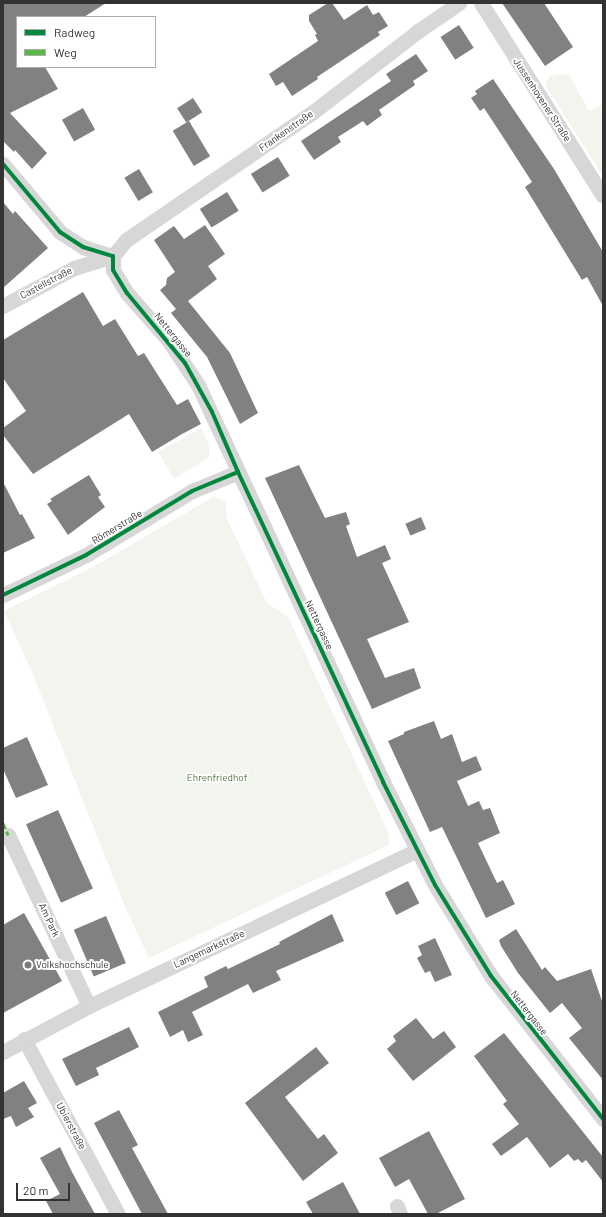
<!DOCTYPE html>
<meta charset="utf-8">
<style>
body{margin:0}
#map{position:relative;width:606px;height:1217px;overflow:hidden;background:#fff;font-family:Barlow,sans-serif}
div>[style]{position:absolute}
.green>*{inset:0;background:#f1f5ed}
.building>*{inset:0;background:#818181;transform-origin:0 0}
.street>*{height:15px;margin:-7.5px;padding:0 7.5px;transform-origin:7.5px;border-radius:7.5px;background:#d7d7d7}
.quiet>*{height:3px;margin-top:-1.5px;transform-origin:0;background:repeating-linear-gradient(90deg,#58b947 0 6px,transparent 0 9px)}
.cycleway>*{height:4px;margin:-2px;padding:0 2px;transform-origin:2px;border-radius:2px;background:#00873e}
.dots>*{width:11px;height:11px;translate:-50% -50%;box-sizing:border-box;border:2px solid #fff;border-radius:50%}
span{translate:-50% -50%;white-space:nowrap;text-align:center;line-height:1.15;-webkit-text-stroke:4px #fff;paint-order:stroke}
.street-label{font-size:10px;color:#333}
.park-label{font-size:10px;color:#56703f}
.poi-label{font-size:10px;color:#333}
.left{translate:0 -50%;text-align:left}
.frame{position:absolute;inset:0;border:4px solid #333;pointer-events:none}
.legend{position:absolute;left:16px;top:16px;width:140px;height:52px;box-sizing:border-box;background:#fff;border:1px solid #adadad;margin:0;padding:5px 7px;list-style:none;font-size:12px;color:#333}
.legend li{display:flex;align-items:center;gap:8px;height:20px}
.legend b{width:20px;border:1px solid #adadad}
.scale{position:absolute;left:16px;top:1183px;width:54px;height:18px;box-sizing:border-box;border:2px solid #333;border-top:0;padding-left:5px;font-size:12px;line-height:14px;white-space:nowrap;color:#333;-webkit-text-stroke:3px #fff;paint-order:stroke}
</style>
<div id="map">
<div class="green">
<div style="clip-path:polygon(560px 74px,569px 75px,589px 111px,603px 104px,603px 176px,547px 88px,546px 83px,550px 76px)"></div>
<div style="clip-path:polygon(201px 428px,209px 445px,209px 457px,174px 479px,158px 452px)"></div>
<div style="clip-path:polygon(213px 497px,225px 501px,227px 519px,267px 603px,288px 617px,389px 834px,389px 845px,149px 958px,126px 909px,32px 672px,4px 611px,93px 567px)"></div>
</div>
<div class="building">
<div style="clip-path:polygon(3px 3px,106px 3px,84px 17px,17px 17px,17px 67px,45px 67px,58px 89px,10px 113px,47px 153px,32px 169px,15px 150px,14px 152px,3px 141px)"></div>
<div style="clip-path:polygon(328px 3px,332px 3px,344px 20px,367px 5px,373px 15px,379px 12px,388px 26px,378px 32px,380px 35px,317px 77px,318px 79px,292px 96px,283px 82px,276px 86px,269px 74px,318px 41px,315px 35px,317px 34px,309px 21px,309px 15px)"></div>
<div style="clip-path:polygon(502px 3px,544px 3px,573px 47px,545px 66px)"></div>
<div style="left:459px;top:25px;width:27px;height:22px;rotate:57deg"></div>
<div style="clip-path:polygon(416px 54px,428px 71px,413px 81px,415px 85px,379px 110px,382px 115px,367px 126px,363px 121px,338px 137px,341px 142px,314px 160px,301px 141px,391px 81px,386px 74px)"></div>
<div style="clip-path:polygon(493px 79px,554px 169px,603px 252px,603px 306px,587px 277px,582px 280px,525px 187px,532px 182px,503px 137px,484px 108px,480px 111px,471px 98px,477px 94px,475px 91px)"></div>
<div style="left:193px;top:98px;width:17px;height:19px;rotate:57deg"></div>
<div style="left:83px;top:108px;width:25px;height:24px;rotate:61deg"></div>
<div style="left:189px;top:121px;width:41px;height:19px;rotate:59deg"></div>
<div style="left:278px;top:157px;width:22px;height:32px;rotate:58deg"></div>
<div style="left:139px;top:169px;width:27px;height:17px;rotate:59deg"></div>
<div style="left:227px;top:192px;width:22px;height:32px;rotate:58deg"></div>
<div style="clip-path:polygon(3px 202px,13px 214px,15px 211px,48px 248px,3px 288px)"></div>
<div style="clip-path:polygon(205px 225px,225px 254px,208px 266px,217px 279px,188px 301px,230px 353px,258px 413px,240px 424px,207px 357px,171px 313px,176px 309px,160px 290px,166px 285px,167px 278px,175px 272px,154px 240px,174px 226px,184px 239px)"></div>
<div style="clip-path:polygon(83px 292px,103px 326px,115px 319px,138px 356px,144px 353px,177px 405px,188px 399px,201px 424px,182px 434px,152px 452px,129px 414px,33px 474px,3px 435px,3px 428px,26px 411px,3px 378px,3px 340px)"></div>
<div style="clip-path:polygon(299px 465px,325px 518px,346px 512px,350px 524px,346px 526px,357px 557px,385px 545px,391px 559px,382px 563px,409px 622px,367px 639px,385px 678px,414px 668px,421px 688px,372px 709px,265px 478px)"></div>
<div style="clip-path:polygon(89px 475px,101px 495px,98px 497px,105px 507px,68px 535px,47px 504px,52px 501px,50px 499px)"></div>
<div style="clip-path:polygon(3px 482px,20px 515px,22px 514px,35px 538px,3px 553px)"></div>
<div style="left:421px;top:517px;width:13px;height:17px;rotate:67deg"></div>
<div style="clip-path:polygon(434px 721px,441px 739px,452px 734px,462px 762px,476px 756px,482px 770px,457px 781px,468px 806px,479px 801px,483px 810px,490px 808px,500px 833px,478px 843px,497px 883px,503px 880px,515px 904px,486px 918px,442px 827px,430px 832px,388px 741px,404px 734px,404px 732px)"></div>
<div style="clip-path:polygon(27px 737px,48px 785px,16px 798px,3px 769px,3px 748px)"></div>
<div style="left:58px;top:810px;width:86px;height:35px;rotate:66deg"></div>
<div style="left:408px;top:881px;width:25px;height:26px;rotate:63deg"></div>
<div style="clip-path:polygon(24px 913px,62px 981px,3px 1013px,3px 925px)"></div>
<div style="clip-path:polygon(332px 914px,344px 941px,276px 971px,281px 980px,253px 993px,248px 984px,192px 1012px,203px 1035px,188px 1042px,183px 1030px,170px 1037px,158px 1012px,208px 987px,204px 977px,226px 966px,228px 969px,280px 944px,279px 942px)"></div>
<div style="left:106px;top:916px;width:51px;height:35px;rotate:67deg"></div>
<div style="clip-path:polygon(516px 929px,542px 970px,545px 967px,557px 981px,591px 969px,603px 1004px,603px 1080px,569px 1038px,582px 1028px,562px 1003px,550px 1013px,518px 973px,501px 946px,499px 940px)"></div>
<div style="clip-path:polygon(435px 938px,452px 975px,435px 982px,430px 971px,425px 973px,417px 958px,422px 955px,418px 946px)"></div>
<div style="clip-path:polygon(416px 1018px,433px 1039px,444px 1031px,456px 1047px,413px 1081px,387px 1049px,396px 1041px,393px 1036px)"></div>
<div style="clip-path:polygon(129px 1027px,139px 1047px,96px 1068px,99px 1075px,76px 1086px,62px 1059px)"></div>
<div style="clip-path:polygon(504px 1033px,603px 1157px,603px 1182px,586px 1160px,582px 1163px,578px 1159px,574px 1161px,568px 1154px,550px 1168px,527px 1137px,501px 1156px,492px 1144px,519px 1124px,503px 1104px,507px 1101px,474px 1056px)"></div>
<div style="clip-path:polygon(316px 1047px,329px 1063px,285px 1097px,318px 1139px,324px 1134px,338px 1153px,303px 1181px,245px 1103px)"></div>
<div style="clip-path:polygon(24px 1081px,37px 1103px,28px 1108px,34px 1117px,16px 1127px,11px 1116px,3px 1119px,3px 1093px)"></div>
<div style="clip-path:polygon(119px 1110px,138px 1145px,132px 1148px,168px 1214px,142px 1214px,94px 1123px)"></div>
<div style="clip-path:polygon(429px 1131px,465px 1199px,436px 1214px,428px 1214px,409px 1179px,395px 1187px,379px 1158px)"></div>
<div style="clip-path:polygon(60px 1147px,72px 1172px,95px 1214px,53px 1214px,46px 1201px,60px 1194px,40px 1158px)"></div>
<div style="clip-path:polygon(343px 1182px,360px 1214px,313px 1214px,306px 1202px)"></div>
</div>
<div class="street">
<div style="left:481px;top:3px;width:228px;rotate:57.7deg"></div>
<div style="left:3px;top:164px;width:89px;rotate:50deg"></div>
<div style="left:60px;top:232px;width:27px;rotate:33deg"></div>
<div style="left:83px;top:247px;width:31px;rotate:17deg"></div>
<div style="left:113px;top:256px;width:14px;rotate:90deg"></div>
<div style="left:113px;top:270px;width:27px;rotate:59deg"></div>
<div style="left:127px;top:293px;width:64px;rotate:48.8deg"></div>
<div style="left:169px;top:341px;width:53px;rotate:56.6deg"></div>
<div style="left:198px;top:385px;width:438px;rotate:65deg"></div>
<div style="left:383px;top:782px;width:115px;rotate:63.2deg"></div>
<div style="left:435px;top:885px;width:107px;rotate:58.4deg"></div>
<div style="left:491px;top:976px;width:182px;rotate:51.9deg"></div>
<div style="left:113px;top:256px;width:21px;rotate:-51deg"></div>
<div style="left:126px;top:240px;width:227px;rotate:-34.4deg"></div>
<div style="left:313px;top:112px;width:133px;rotate:-37.6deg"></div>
<div style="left:418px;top:31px;width:50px;rotate:-34.3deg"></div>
<div style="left:3px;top:306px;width:81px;rotate:-28.2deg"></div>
<div style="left:74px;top:268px;width:41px;rotate:-17.1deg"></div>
<div style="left:3px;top:595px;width:92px;rotate:-25.7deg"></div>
<div style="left:86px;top:555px;width:124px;rotate:-31.1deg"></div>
<div style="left:192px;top:491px;width:50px;rotate:-22.4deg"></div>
<div style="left:8px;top:835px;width:189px;rotate:64.7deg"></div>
<div style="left:24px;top:1039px;width:199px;rotate:61.8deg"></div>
<div style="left:3px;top:1052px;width:98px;rotate:-28.1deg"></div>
<div style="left:89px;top:1006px;width:363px;rotate:-25.4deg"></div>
<div style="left:397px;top:1206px;width:9px;rotate:69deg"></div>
</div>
<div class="quiet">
<div style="left:3px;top:823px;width:13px;rotate:67deg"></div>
</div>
<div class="cycleway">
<div style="left:3px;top:164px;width:89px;rotate:50deg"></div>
<div style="left:60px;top:232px;width:27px;rotate:33deg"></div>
<div style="left:83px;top:247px;width:31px;rotate:17deg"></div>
<div style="left:113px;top:256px;width:14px;rotate:90deg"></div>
<div style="left:113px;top:270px;width:27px;rotate:59deg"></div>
<div style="left:127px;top:293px;width:91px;rotate:50.4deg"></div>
<div style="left:185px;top:363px;width:56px;rotate:61.1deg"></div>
<div style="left:212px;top:412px;width:65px;rotate:66.6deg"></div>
<div style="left:238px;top:472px;width:342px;rotate:64.9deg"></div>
<div style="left:383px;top:782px;width:115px;rotate:63.2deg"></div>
<div style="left:435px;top:885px;width:107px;rotate:58.4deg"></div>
<div style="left:491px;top:976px;width:182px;rotate:51.9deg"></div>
<div style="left:3px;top:595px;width:92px;rotate:-25.7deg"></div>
<div style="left:86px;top:555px;width:124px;rotate:-31.1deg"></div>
<div style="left:192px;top:491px;width:50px;rotate:-22.4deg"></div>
</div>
<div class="dots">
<div style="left:28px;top:965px;background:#7a7a7a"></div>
</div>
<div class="street-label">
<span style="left:542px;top:100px;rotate:57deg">Jussenhovener Straße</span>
<span style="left:286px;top:131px;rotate:-35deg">Frankenstraße</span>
<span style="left:46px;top:283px;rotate:-28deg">Castellstraße</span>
<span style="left:173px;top:335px;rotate:51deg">Nettergasse</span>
<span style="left:117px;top:527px;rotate:-31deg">Römerstraße</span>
<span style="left:319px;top:625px;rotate:65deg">Nettergasse</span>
<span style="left:49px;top:920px;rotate:65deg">Am Park</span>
<span style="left:209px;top:949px;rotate:-25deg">Langemarkstraße</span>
<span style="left:529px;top:1013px;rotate:52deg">Nettergasse</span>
<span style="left:71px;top:1126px;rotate:62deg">Ubierstraße</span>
</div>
<div class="park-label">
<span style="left:217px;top:778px">Ehrenfriedhof</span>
</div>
<div class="poi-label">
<span class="left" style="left:36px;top:965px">Volkshochschule</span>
</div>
<div class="frame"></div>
<ul class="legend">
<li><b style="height:5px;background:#00873e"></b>Radweg</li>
<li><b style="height:5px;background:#58b947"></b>Weg</li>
</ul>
<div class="scale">20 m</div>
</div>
